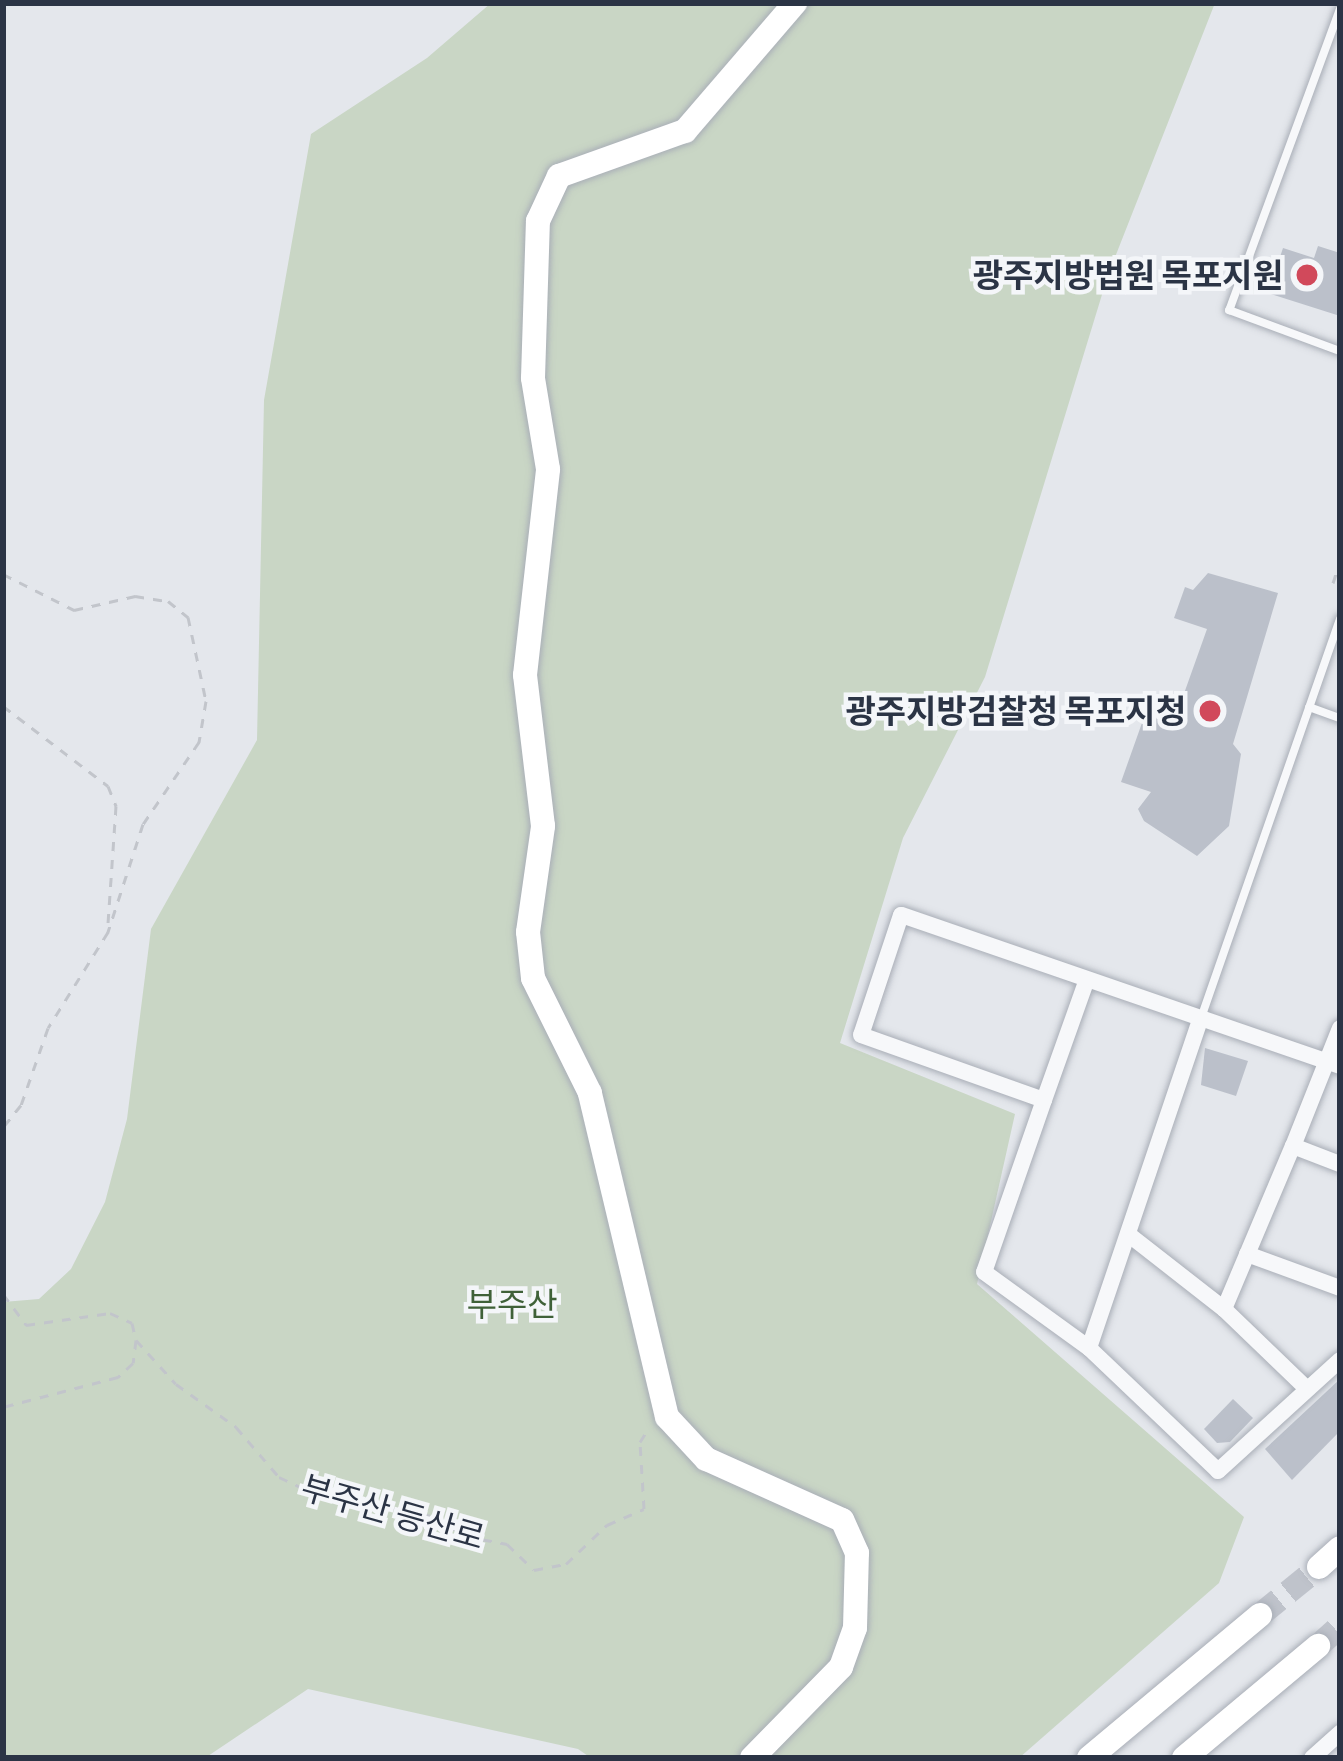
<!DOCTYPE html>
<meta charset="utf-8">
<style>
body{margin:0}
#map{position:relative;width:1343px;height:1761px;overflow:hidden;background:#e4e7ec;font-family:Barlow,"Noto Sans KR",sans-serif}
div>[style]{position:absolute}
.green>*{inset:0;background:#c9d6c5}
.building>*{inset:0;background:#bbc0ca}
.secondary-tunnel>*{height:24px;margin-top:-12px;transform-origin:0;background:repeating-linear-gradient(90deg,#bfc3cb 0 24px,transparent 0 36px)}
.path>*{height:3px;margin-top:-1.5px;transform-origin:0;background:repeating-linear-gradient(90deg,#c2c5cb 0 9px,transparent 0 18px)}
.roads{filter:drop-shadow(0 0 3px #a9aeb7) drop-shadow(0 0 3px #a9aeb7)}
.lane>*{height:8px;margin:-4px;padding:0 4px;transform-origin:4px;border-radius:4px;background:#f7f8fa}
.street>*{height:16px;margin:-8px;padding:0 8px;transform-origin:8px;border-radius:8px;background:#f7f8fa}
.secondary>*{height:24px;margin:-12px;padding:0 12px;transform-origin:12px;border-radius:12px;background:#fff}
.dots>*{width:33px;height:33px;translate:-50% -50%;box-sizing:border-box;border:6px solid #f4f6f9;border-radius:50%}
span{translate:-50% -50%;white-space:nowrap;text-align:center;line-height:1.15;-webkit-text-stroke:9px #f4f6f9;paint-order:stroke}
.poi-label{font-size:33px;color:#2b3445;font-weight:700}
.right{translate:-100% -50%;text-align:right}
.park-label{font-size:33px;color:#3f6138}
.street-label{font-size:33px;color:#2b3445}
.frame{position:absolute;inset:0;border:6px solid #2b3445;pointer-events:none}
</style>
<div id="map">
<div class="green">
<div style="clip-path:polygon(491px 3px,1215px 3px,1108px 275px,985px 677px,903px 838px,840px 1043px,1015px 1114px,977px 1284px,1244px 1517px,1219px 1583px,1019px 1758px,591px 1758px,578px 1749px,308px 1689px,205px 1758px,3px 1758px,3px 1302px,39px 1299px,71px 1269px,105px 1202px,127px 1119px,151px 929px,257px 740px,264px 400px,311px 134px,427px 58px)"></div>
</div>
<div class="building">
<div style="clip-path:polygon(1318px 246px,1340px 253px,1340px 316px,1268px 293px,1283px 248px,1314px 258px)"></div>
<div style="clip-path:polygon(1208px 573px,1278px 593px,1233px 744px,1241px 754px,1229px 826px,1197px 856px,1144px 821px,1138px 809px,1151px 792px,1121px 782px,1148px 706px,1176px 716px,1207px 629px,1174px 618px,1185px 587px,1193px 590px)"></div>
<div style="clip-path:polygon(1205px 1048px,1248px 1061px,1236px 1096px,1201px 1085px)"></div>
<div style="clip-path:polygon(1340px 1379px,1340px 1431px,1292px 1480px,1265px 1449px)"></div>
<div style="clip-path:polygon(1233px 1399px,1253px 1418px,1230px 1442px,1217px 1443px,1204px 1429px)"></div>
</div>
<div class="secondary-tunnel">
<div style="left:1260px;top:1615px;width:76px;rotate:-39.1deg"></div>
<div style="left:1318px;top:1646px;width:30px;rotate:-42deg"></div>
</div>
<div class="path">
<div style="left:3px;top:574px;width:80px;rotate:26.9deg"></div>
<div style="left:74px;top:610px;width:63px;rotate:-12.9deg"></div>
<div style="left:135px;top:596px;width:33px;rotate:9deg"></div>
<div style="left:168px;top:601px;width:26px;rotate:39deg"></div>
<div style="left:188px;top:617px;width:86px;rotate:77.9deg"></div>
<div style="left:206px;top:701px;width:42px;rotate:99.7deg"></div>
<div style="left:199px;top:742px;width:99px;rotate:124.3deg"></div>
<div style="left:143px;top:824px;width:114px;rotate:108deg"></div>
<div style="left:108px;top:932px;width:113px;rotate:122deg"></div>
<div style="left:48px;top:1028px;width:82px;rotate:109.3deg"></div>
<div style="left:21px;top:1105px;width:28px;rotate:129deg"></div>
<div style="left:1333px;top:583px;width:22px;rotate:-72deg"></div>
<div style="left:3px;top:706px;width:132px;rotate:37.3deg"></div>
<div style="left:108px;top:786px;width:22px;rotate:68deg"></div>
<div style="left:116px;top:806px;width:118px;rotate:93.9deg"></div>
<div style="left:3px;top:1294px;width:39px;rotate:53deg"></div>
<div style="left:26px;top:1325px;width:85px;rotate:-8.1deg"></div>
<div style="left:110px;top:1313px;width:24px;rotate:24deg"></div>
<div style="left:132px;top:1323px;width:17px;rotate:77deg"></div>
<div style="left:136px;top:1340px;width:23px;rotate:97deg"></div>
<div style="left:133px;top:1363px;width:21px;rotate:137deg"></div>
<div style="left:118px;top:1377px;width:119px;rotate:165.4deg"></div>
<div style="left:136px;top:1340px;width:59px;rotate:47.7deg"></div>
<div style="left:176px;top:1384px;width:74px;rotate:35.6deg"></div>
<div style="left:236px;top:1427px;width:66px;rotate:49.3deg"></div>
<div style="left:279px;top:1477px;width:40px;rotate:25deg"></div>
<div style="left:315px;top:1494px;width:119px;rotate:10.6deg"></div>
<div style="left:432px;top:1516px;width:39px;rotate:31deg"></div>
<div style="left:465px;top:1536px;width:43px;rotate:10.8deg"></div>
<div style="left:507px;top:1544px;width:37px;rotate:44deg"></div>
<div style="left:534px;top:1570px;width:33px;rotate:-11deg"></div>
<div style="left:566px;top:1564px;width:57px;rotate:-43.6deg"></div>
<div style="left:607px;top:1525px;width:40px;rotate:-23.4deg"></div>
<div style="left:644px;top:1509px;width:67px;rotate:-93.4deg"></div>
<div style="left:640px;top:1442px;width:15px;rotate:-58deg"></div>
</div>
<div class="roads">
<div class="lane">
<div style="left:1340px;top:9px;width:321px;rotate:110.2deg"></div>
<div style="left:1229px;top:310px;width:118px;rotate:20.3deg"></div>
<div style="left:1309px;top:707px;width:33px;rotate:20deg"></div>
<div style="left:1201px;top:1018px;width:423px;rotate:-70.8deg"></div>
</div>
<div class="street">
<div style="left:1340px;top:1028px;width:127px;rotate:111.7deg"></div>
<div style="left:1293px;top:1146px;width:50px;rotate:21deg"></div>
<div style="left:1340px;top:1066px;width:464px;rotate:-161deg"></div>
<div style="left:901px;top:915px;width:126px;rotate:108.4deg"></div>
<div style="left:861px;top:1035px;width:194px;rotate:19.6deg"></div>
<div style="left:1044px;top:1100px;width:182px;rotate:109.2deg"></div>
<div style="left:984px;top:1272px;width:130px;rotate:35.9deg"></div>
<div style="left:1089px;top:1348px;width:178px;rotate:43.6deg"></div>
<div style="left:1218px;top:1471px;width:165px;rotate:-42.3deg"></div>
<div style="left:1044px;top:1100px;width:128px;rotate:-70.4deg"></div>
<div style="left:1128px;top:1234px;width:122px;rotate:38deg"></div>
<div style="left:1224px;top:1309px;width:115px;rotate:43.9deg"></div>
<div style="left:1247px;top:1254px;width:99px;rotate:20.1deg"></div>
<div style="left:1224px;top:1309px;width:177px;rotate:-67.1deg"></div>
<div style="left:1089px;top:1348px;width:348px;rotate:-71.3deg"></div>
<div style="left:1312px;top:1758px;width:38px;rotate:-42deg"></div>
</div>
<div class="secondary">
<div style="left:1319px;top:1567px;width:28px;rotate:-42deg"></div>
<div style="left:752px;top:1758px;width:127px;rotate:-45.6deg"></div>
<div style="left:841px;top:1667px;width:41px;rotate:-70.3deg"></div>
<div style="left:855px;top:1628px;width:75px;rotate:-88.5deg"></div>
<div style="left:857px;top:1553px;width:36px;rotate:-114deg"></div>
<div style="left:842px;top:1520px;width:149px;rotate:-155.8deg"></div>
<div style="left:706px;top:1459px;width:57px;rotate:-132.9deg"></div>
<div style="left:667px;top:1417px;width:333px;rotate:-103.4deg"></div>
<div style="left:590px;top:1093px;width:128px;rotate:-116.4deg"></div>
<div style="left:533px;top:978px;width:46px;rotate:-96.2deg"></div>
<div style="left:528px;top:932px;width:107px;rotate:-81.9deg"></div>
<div style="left:543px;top:826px;width:152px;rotate:-96.8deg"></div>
<div style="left:525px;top:675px;width:207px;rotate:-83.6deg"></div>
<div style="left:548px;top:469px;width:92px;rotate:-99.4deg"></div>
<div style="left:533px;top:378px;width:157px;rotate:-88.2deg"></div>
<div style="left:538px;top:221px;width:50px;rotate:-65deg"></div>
<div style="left:559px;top:176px;width:134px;rotate:-19.7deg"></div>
<div style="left:685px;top:131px;width:169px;rotate:-49.3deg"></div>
<div style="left:1089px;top:1758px;width:223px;rotate:-39.9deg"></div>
<div style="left:1184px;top:1758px;width:175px;rotate:-39.9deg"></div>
</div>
</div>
<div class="dots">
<div style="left:1307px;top:275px;background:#d1495b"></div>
<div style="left:1210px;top:711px;background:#d1495b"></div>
</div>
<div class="poi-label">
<span class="right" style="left:1283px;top:275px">광주지방법원 목포지원</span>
<span class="right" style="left:1186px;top:711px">광주지방검찰청 목포지청</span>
</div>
<div class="park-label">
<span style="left:512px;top:1304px">부주산</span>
</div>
<div class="street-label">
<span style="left:393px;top:1512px;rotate:16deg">부주산 등산로</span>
</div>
<div class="frame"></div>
</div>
